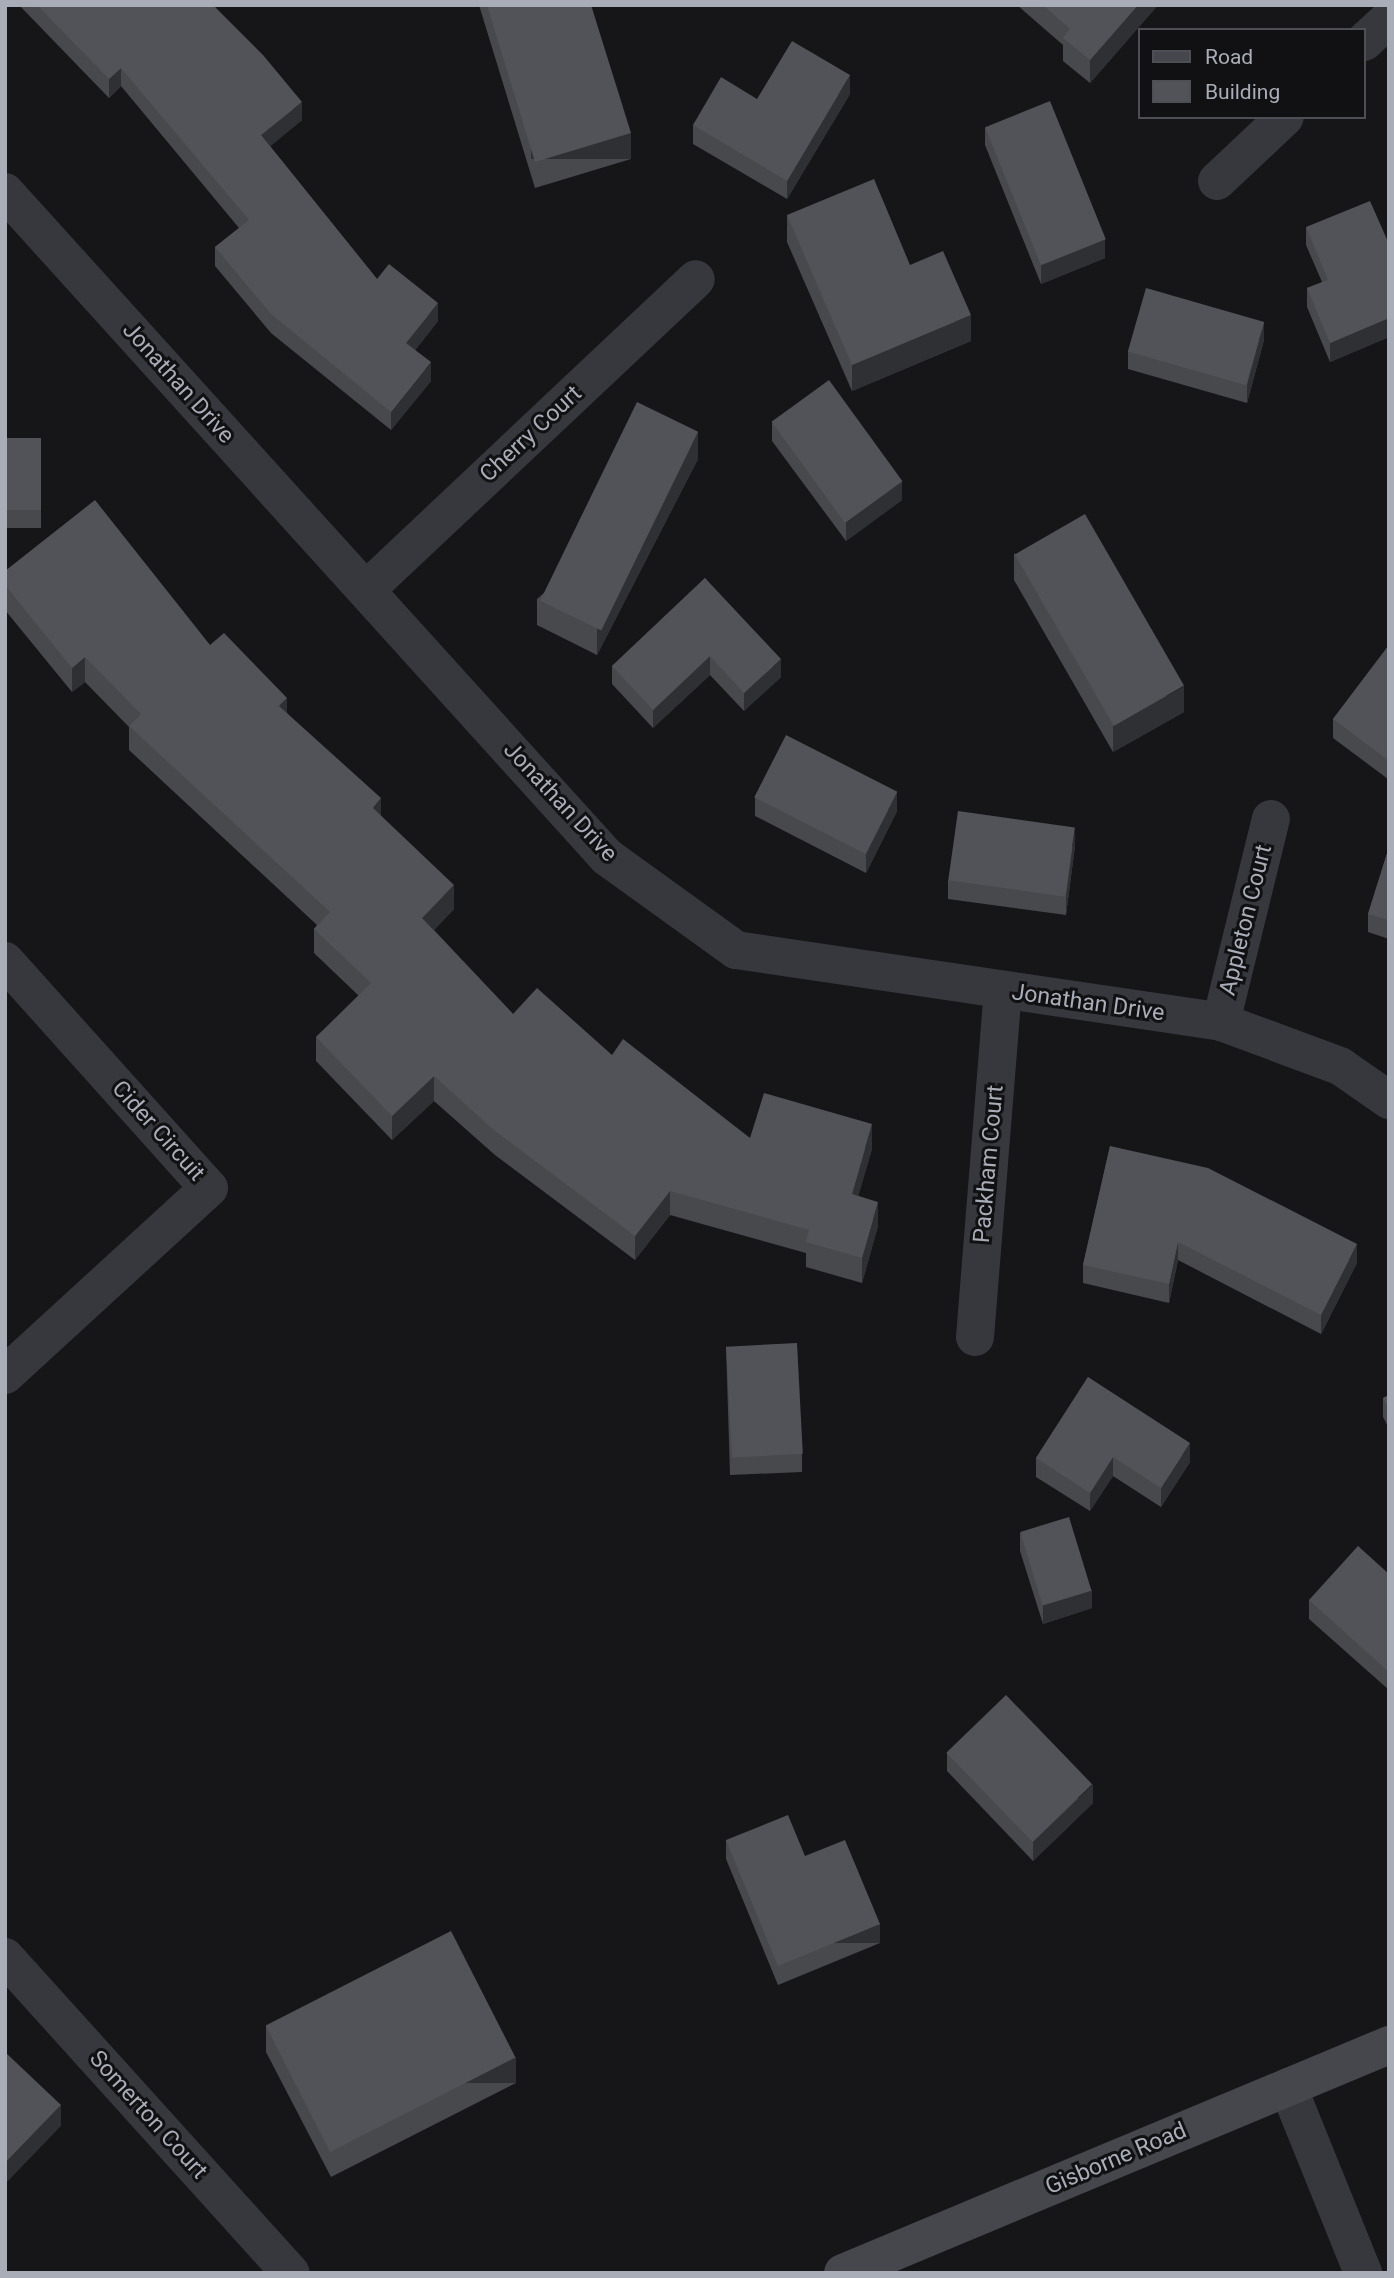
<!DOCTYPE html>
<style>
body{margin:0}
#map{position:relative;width:1394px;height:2278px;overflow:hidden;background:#161618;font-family:Roboto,sans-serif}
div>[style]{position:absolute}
.street>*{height:38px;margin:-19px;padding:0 19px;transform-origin:19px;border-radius:19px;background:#37383d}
.secondary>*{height:38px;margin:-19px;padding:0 19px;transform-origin:19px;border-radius:19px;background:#45474d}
.wall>*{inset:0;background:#47494d;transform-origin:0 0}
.shaded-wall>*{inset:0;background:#2f3033;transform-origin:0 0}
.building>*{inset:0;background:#525359;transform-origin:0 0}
span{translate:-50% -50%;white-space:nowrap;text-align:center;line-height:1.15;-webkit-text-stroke:6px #111113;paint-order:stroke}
.street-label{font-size:23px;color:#a8adb8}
.frame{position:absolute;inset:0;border:7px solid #a8adb8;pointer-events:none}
.legend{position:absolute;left:1138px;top:28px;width:228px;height:91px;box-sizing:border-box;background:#111113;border:2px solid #4d4f55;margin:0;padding:9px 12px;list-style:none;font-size:21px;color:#a8adb8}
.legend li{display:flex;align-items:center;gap:14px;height:35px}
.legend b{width:35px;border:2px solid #4d4f55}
</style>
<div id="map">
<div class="street">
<div style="left:1364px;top:42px;width:34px;rotate:-43deg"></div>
<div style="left:1217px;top:181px;width:93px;rotate:-43.3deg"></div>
<div style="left:5px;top:192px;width:897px;rotate:47.85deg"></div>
<div style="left:607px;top:857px;width:159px;rotate:35.8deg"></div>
<div style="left:736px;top:950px;width:490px;rotate:8.4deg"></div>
<div style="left:1221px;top:1022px;width:127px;rotate:20.3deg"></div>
<div style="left:1340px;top:1066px;width:60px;rotate:34.8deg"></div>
<div style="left:366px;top:590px;width:453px;rotate:-43.3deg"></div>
<div style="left:5px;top:961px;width:305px;rotate:48.1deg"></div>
<div style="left:209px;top:1188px;width:277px;rotate:137.5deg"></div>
<div style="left:1221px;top:1022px;width:209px;rotate:-76.2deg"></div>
<div style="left:975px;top:1337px;width:347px;rotate:-85.4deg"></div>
<div style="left:5px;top:1957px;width:426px;rotate:47.9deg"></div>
<div style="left:1288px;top:2087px;width:201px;rotate:68deg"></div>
</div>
<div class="secondary">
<div style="left:843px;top:2273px;width:592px;rotate:-22.66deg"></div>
</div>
<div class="wall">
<div style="clip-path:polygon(19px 5px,213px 5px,302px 120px,270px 146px,377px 279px,438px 321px,415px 350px,431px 381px,391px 430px,271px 333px,215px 266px,215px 247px,239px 228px,121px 86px,109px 98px)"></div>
<div style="clip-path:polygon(479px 5px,591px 5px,631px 159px,535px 188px)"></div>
<div style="clip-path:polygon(1017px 5px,1158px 5px,1090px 83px,1063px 61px,1063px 45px)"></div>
<div style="clip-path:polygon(850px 94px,787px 199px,693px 144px,693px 125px,757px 99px)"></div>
<div style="clip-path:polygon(985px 127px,1105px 258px,1041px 284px,985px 145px)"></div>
<div style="clip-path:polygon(787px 215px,910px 265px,971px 341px,852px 391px,787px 242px)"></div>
<div style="clip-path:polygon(1306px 227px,1389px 244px,1389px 337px,1330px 362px,1307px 307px,1307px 288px,1322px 282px,1306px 245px)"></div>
<div style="clip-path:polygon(1264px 340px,1247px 403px,1128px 369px,1128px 351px)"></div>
<div style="clip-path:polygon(772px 422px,902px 500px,846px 541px,772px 441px)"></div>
<div style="left:5px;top:438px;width:36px;height:90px"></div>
<div style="clip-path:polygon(698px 459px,597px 655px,537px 625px,537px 599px)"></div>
<div style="clip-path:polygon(1014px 553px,1184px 712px,1113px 752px,1014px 580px)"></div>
<div style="clip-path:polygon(5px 571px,210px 645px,287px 713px,381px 816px,454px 909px,434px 930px,513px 1014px,612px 1055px,750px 1138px,872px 1149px,858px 1196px,878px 1226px,862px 1283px,806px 1267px,806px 1253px,670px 1215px,635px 1260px,495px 1155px,434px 1101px,392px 1140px,316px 1061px,316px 1037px,359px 996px,314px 953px,314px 929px,317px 925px,129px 750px,129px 727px,85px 682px,72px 692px,5px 610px)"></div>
<div style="clip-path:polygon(705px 578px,781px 677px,744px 711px,710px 675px,653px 728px,612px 684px,612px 666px)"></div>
<div style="clip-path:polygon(1389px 645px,1388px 779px,1333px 738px,1333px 719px)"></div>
<div style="clip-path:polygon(755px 798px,897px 811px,866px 873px,755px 816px)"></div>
<div style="clip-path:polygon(1075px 846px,1066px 915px,948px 899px,948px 880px)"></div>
<div style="clip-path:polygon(1389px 847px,1389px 939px,1368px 932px,1368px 914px)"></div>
<div style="clip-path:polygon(1110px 1146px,1357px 1263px,1321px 1334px,1178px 1260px,1169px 1303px,1083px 1283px,1083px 1265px)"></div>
<div style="clip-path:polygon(726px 1346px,802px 1454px,802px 1472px,730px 1475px)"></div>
<div style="clip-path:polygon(1088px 1377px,1190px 1462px,1161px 1507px,1113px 1476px,1090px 1511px,1036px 1477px,1036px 1458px)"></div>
<div style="clip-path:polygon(1389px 1395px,1389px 1428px,1383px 1417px,1383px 1398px)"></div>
<div style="clip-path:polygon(1020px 1532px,1092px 1608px,1043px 1624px,1020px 1551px)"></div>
<div style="clip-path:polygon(1389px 1574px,1389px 1690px,1309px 1619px,1309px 1600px)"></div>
<div style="clip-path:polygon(947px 1753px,1093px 1803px,1033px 1861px,947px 1771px)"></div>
<div style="clip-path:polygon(726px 1840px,805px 1856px,880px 1943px,778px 1985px,726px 1859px)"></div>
<div style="clip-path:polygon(266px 2025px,516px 2083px,331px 2177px,266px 2052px)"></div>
</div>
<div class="shaded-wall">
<div style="clip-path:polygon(1138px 5px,1158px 5px,1090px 83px,1090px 60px)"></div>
<div style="clip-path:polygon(121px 68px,121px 86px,109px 98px,109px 79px)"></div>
<div style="clip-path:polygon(850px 75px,850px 94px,787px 199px,787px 181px)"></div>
<div style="clip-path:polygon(302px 102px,302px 120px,261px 154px,261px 135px)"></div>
<div style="left:631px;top:133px;width:26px;height:100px;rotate:90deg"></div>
<div style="clip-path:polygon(1105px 239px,1105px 258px,1041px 284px,1041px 265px)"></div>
<div style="clip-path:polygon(438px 303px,438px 321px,406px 362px,406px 343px)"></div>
<div style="clip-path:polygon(971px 315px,971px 341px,852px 391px,852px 365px)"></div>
<div style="clip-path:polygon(1389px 318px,1389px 337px,1330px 362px,1330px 343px)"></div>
<div style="clip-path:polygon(1264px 321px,1264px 340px,1247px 403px,1247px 385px)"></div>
<div style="clip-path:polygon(431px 362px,431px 381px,391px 430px,391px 412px)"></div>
<div style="clip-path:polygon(698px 432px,698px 459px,597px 655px,597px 629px)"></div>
<div style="clip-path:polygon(902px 481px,902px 500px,846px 541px,846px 522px)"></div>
<div style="clip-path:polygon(710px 656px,710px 675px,653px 728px,653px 710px)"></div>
<div style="clip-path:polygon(85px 657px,85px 682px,72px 692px,72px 668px)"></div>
<div style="clip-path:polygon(781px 659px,781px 677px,744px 711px,744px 693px)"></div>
<div style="clip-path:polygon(1184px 686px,1184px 712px,1113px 752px,1113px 726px)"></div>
<div style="clip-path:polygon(287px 698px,287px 722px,279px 706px)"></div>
<div style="clip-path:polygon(1389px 759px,1389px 777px,1388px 779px,1388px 760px)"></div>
<div style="clip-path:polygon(897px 792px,897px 811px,866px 873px,866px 854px)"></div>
<div style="clip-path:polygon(381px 798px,381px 822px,373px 808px)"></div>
<div style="clip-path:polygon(1075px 827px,1075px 846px,1066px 915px,1066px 897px)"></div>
<div style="clip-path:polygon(454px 885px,454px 909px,422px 942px,422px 918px)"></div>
<div style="clip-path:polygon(434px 1076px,434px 1101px,392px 1140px,392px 1116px)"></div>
<div style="clip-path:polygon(872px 1124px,872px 1149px,852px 1218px,852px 1194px)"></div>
<div style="clip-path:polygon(670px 1191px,670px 1215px,635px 1260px,635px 1236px)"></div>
<div style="clip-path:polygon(878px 1202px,878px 1226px,862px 1283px,862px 1258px)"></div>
<div style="clip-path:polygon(1178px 1242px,1178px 1260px,1169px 1303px,1169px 1284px)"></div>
<div style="clip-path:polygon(1357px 1244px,1357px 1263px,1321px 1334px,1321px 1315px)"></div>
<div style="clip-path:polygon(1190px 1443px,1190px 1462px,1161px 1507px,1161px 1488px)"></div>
<div style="clip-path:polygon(1113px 1457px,1113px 1476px,1090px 1511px,1090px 1493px)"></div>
<div style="clip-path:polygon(1092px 1590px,1092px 1608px,1043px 1624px,1043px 1605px)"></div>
<div style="clip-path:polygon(1093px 1784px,1093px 1803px,1033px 1861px,1033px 1842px)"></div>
<div style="left:880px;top:1924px;width:19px;height:110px;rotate:90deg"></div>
<div style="left:516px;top:2057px;width:26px;height:208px;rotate:90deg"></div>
<div style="clip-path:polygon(61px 2105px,61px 2126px,5px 2184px,5px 2163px)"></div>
</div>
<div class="building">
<div style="clip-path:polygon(37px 5px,213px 5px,263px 55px,302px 102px,261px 135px,377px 279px,389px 264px,438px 303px,406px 343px,431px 362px,391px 412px,271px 314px,215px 247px,249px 220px,121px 68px,109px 79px)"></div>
<div style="clip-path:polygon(487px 5px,591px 5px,631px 133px,535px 162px)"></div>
<div style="clip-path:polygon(1043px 5px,1138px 5px,1090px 60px,1063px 38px,1070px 29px)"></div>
<div style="clip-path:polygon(792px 41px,850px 75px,787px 181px,693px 125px,721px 77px,757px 99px)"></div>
<div style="left:1050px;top:101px;width:149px;height:70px;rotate:68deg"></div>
<div style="clip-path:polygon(874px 179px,910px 265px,943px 251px,971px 315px,852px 365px,787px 215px)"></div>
<div style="clip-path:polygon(1370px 201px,1389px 244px,1389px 318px,1330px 343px,1307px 288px,1328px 280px,1306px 227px)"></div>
<div style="left:1146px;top:288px;width:123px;height:66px;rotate:16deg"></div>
<div style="left:829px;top:380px;width:125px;height:71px;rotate:54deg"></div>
<div style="left:637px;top:402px;width:68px;height:221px;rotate:26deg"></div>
<div style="left:5px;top:438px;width:36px;height:72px"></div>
<div style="clip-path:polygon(95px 500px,210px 645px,224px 633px,287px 698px,279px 706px,381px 798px,373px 808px,454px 885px,422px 918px,513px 1014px,537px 988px,612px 1055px,623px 1039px,750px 1138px,764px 1093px,872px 1124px,852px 1194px,878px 1202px,862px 1258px,806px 1242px,809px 1230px,670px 1191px,635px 1236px,495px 1131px,434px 1076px,392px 1116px,316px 1037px,371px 983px,314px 929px,330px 912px,129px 726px,141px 714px,85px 657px,72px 668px,5px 585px,5px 571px)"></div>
<div style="left:1085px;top:514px;width:198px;height:81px;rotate:60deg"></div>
<div style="clip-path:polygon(705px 578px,781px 659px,744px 693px,710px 656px,653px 710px,612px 666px)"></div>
<div style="clip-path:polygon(1389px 645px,1389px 759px,1388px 760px,1333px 719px)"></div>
<div style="left:786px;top:735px;width:125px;height:70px;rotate:27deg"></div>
<div style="left:958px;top:811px;width:118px;height:70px;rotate:8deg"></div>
<div style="clip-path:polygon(1389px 847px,1389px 920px,1368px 914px)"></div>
<div style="clip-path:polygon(1110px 1146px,1208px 1168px,1357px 1244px,1321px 1315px,1178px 1242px,1169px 1284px,1083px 1265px)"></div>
<div style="left:797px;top:1343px;width:111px;height:71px;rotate:87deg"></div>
<div style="clip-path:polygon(1088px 1377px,1190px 1443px,1161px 1488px,1113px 1457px,1090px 1493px,1036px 1458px)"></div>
<div style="clip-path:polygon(1389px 1395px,1389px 1409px,1383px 1398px)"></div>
<div style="left:1069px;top:1517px;width:77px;height:51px;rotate:73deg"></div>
<div style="clip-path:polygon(1358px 1546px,1389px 1574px,1389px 1672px,1309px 1600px)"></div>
<div style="left:1006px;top:1695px;width:124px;height:83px;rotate:46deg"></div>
<div style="clip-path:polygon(788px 1815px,805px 1856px,845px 1840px,880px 1924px,778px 1966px,726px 1840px)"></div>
<div style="left:451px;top:1931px;width:142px;height:208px;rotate:63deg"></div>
<div style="clip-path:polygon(5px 2052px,61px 2105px,5px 2163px)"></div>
</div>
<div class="street-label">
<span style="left:178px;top:383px;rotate:48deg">Jonathan Drive</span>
<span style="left:531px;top:434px;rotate:-43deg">Cherry Court</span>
<span style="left:560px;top:802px;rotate:47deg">Jonathan Drive</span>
<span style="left:1246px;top:920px;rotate:-76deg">Appleton Court</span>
<span style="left:1088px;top:1003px;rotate:8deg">Jonathan Drive</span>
<span style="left:158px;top:1131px;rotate:48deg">Cider Circuit</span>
<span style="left:989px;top:1164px;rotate:-85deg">Packham Court</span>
<span style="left:148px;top:2115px;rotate:48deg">Somerton Court</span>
<span style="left:1116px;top:2159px;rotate:-23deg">Gisborne Road</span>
</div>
<div class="frame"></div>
<ul class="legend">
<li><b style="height:9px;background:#45474d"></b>Road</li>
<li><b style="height:19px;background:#525359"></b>Building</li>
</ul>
</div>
